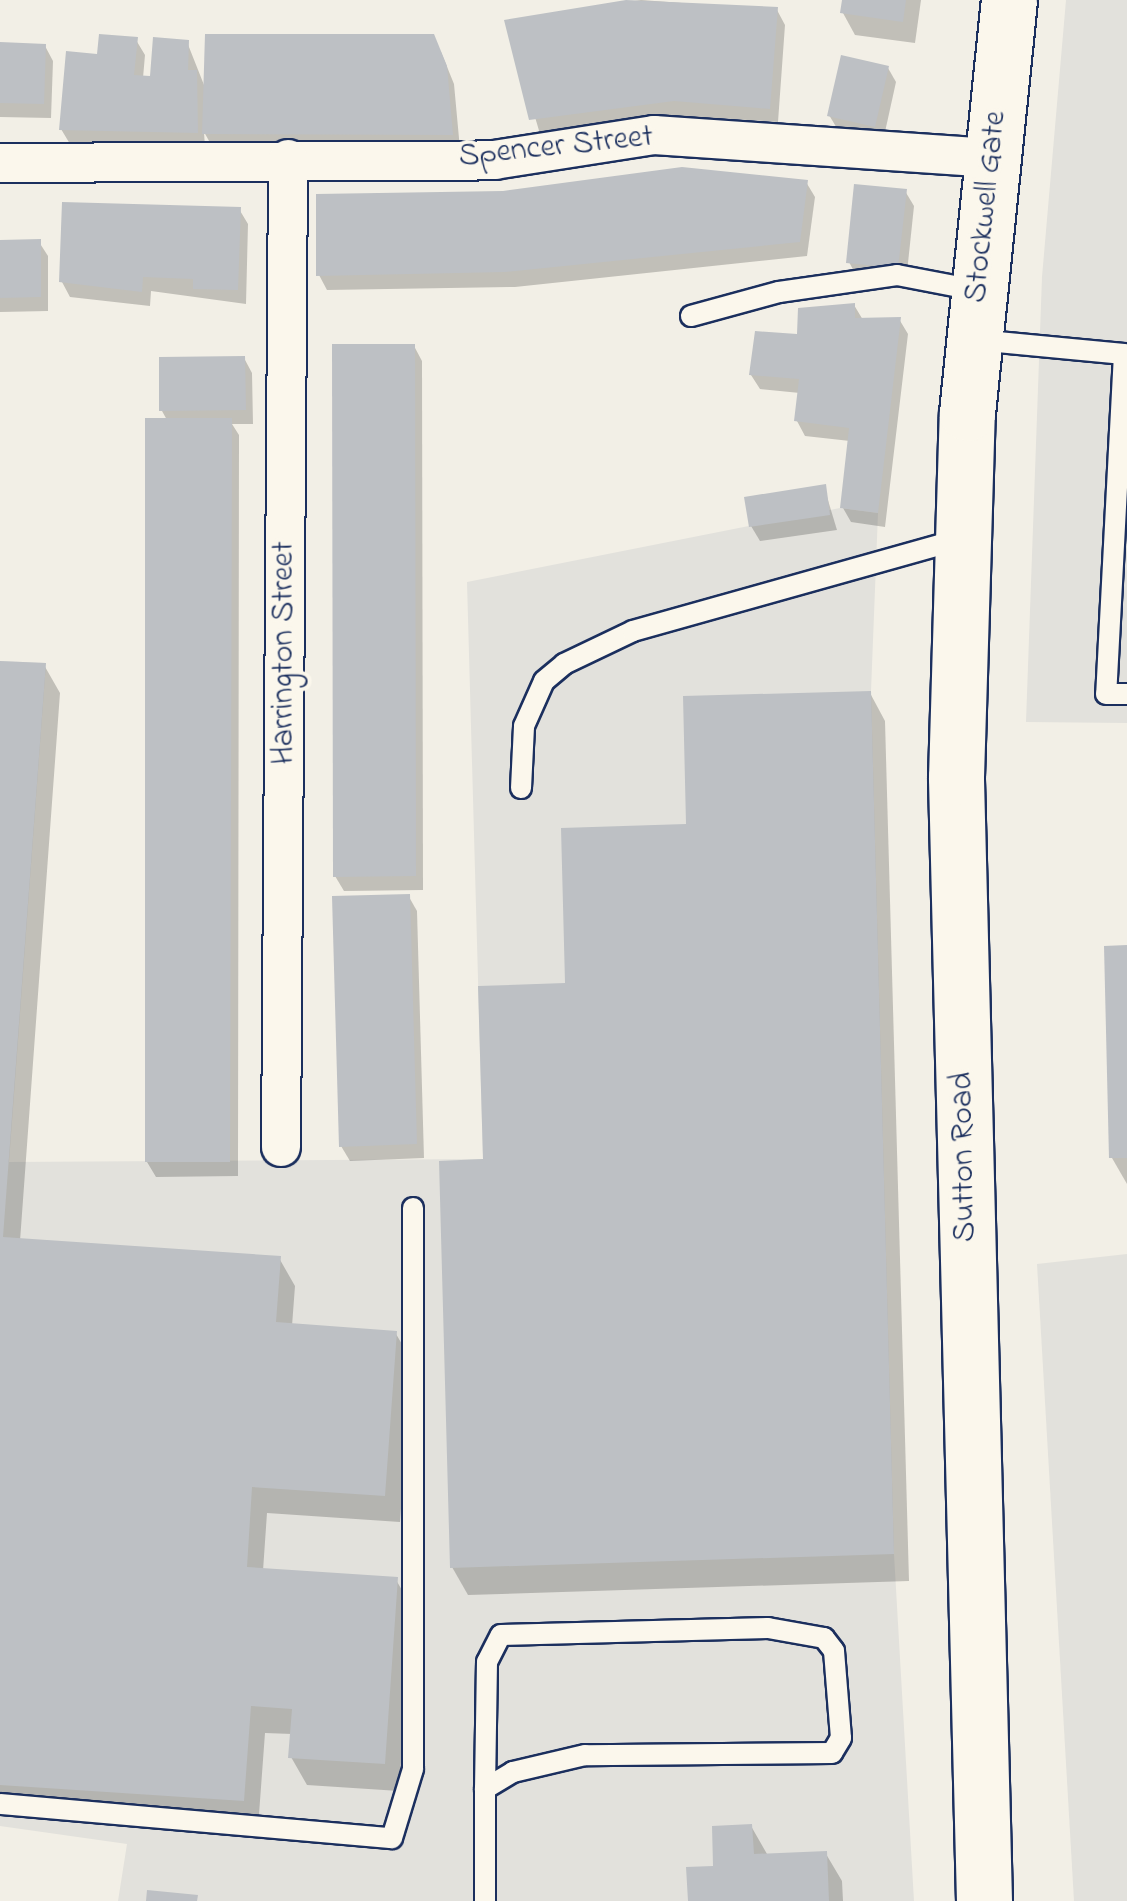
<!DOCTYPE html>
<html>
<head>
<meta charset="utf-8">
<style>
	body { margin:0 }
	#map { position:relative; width:1127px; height:1901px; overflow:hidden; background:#f2efe6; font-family:"Indie Flower",sans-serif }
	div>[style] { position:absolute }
	.built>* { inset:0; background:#e2e1dc }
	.shadow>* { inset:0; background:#0003 }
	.building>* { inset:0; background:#bdc0c4 }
	.roads { filter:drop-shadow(2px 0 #1b2f5e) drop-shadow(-2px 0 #1b2f5e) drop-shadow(0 2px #1b2f5e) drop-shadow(0 -2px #1b2f5e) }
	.service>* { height:20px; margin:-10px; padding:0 10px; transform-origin:10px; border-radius:10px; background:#fbf7ec }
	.minor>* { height:38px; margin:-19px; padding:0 19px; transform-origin:19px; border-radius:19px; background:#fbf7ec }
	.trunk>* { height:55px; margin:-27.5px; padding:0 27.5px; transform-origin:27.5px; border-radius:27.5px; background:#fbf7ec }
	span { translate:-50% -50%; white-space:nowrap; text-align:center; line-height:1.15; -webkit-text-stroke:8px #fbf7ec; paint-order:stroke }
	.street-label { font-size:32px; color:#1b2f5e }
</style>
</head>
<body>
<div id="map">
	<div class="built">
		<i style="clip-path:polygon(1066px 0,1127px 0,1127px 723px,1026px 722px,1042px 277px)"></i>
		<i style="clip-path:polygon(840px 508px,878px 513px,871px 691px,894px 1554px,914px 1901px,118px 1901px,127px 1844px,0 1826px,0 661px,46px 663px,9px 1162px,483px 1159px,467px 582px)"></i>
		<i style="clip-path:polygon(1127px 1254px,1127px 1901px,1074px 1901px,1037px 1264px)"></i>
	</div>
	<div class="shadow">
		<i style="clip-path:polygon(641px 0,777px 10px,785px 25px,778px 122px,683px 116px,540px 134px,507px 22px)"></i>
		<i style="clip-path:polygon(845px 0,921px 0,915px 43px,855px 35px,843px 13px)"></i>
		<i style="clip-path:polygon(136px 40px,145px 55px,143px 78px,152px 79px,187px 42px,206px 90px,441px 52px,454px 84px,460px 149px,213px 148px,204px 132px,205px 147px,70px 144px,61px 129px,100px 57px)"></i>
		<i style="clip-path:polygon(0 44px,45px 46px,53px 61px,51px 118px,0 117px)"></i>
		<i style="clip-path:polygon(888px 68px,896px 82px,883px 141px,838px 130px,829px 115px)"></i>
		<i style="clip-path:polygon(806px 182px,815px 197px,807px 256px,515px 287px,327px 290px,319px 275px,503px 194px)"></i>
		<i style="clip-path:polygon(905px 191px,914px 206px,906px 282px,857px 277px,849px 262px)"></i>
		<i style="clip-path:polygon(239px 209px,248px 224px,246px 304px,151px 291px,150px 306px,70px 297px,62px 282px)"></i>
		<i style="clip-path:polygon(0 242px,39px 242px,48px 256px,48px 311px,0 312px)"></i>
		<i style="clip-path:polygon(854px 305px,863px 320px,899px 319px,908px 334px,885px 527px,851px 522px,843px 508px,850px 441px,805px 436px,797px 421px,800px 393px,760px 389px,751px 375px,799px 336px)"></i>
		<i style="clip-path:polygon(414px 346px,422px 361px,423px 890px,344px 891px,335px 876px)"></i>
		<i style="clip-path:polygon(244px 358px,252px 373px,253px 424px,232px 424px,239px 435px,238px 1176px,156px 1177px,147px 1162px,167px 420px,162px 411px)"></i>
		<i style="clip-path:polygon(824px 487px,837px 530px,760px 541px,751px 526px)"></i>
		<i style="clip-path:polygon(0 663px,44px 665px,60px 693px,20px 1241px,279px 1258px,295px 1286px,292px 1326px,396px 1334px,412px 1361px,400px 1522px,267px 1513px,263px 1571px,396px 1580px,412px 1607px,399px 1791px,307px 1785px,291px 1757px,292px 1734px,265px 1733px,258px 1828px,0 1810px)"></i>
		<i style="clip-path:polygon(870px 693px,885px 721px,909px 1581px,468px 1595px,452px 1567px,486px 1162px,689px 827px)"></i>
		<i style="clip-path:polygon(409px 897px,417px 911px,424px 1158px,350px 1161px,341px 1146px)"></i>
		<i style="clip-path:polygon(1127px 947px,1127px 1184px,1112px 1158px)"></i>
		<i style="clip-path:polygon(751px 1826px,767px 1854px,826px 1854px,842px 1881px,843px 1901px,690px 1901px)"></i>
	</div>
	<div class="building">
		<i style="clip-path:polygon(626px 0,778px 7px,770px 109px,674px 101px,529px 120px,504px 20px)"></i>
		<i style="clip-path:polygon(842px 0,906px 0,903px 22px,840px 13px)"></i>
		<i style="clip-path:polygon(99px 34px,138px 37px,134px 75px,150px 76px,153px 37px,189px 40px,188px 70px,197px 70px,198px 133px,59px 130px,66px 51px,97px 54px)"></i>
		<i style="clip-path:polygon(205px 34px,434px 34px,447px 66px,453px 135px,202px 134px)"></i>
		<i style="clip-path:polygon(0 42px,46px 44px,44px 104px,0 103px)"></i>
		<i style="clip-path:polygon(841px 55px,889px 66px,875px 127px,827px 116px)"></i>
		<i style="clip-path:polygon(682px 167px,808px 180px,800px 242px,505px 272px,316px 276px,316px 194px,503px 191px)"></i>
		<i style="clip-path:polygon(854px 184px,907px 189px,898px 268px,846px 263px)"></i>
		<i style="clip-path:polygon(62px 202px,241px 207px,238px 290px,193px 289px,193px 279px,143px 277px,142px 292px,59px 282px)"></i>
		<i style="clip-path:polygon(41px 239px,41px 297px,0 298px,0 240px)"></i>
		<i style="clip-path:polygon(855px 303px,855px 318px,901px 317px,878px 513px,840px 508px,849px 428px,794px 421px,799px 379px,749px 375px,755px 331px,797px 334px,798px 308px)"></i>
		<i style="clip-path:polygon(332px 344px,415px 344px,416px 876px,333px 877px)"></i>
		<i style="clip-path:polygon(245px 356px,246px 410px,159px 411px,159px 357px)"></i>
		<i style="clip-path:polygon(145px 418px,232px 418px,230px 1162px,145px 1162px)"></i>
		<i style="clip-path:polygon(826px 484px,830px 515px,749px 527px,744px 497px)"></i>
		<i style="clip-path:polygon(0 661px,46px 663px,3px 1237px,281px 1256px,276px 1322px,397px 1331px,385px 1496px,252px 1487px,247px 1567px,398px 1577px,385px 1764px,288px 1758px,292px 1709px,251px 1706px,244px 1801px,0 1785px)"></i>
		<i style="clip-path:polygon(871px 691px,894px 1554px,450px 1568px,439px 1161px,483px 1159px,478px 986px,565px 983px,561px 828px,686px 824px,683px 696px)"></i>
		<i style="clip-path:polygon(410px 894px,417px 1144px,339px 1147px,332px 896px)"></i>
		<i style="clip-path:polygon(1127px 945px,1127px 1158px,1109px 1158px,1104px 946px)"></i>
		<i style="clip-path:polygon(752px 1824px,754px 1854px,827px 1851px,829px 1901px,688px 1901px,686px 1867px,713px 1866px,712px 1826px)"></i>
		<i style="clip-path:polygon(147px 1890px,198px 1895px,197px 1901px,146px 1901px)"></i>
	</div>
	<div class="roads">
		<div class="service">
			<i style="left:691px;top:316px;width:91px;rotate:-15.3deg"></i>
			<i style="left:779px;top:292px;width:119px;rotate:-8.2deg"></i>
			<i style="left:897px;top:275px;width:79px;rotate:10.9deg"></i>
			<i style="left:976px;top:340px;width:149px;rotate:5.4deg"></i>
			<i style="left:1124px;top:354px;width:340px;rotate:93deg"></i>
			<i style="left:1106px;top:694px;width:21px"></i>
			<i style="left:521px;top:788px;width:62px;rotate:-87.2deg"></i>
			<i style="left:524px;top:726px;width:49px;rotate:-66deg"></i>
			<i style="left:544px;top:681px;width:26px;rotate:-40deg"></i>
			<i style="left:564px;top:664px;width:76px;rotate:-25.6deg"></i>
			<i style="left:633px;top:631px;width:341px;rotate:-15.7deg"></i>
			<i style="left:485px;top:1789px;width:127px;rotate:-89.1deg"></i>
			<i style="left:487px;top:1662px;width:30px;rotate:-63deg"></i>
			<i style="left:501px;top:1635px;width:267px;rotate:-1.5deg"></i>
			<i style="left:768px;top:1628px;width:57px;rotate:10.1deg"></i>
			<i style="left:824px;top:1638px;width:16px;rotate:52deg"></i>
			<i style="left:834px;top:1651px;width:87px;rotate:85.4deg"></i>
			<i style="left:841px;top:1738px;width:17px;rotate:121deg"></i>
			<i style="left:832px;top:1753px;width:247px;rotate:179.5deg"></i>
			<i style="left:585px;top:1755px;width:74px;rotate:166.7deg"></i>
			<i style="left:513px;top:1772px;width:33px;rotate:149deg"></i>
			<i style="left:485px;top:1789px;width:112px;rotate:90deg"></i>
			<i style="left:0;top:1804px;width:393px;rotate:5deg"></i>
			<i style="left:392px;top:1838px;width:72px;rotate:-73.1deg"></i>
			<i style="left:413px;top:1769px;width:561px;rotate:-90deg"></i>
		</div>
		<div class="minor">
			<i style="left:0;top:163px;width:494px;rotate:-0.3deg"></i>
			<i style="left:494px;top:160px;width:162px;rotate:-8.9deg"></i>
			<i style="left:654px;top:135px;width:338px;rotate:3.9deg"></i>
			<i style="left:281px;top:1147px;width:988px;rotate:-89.59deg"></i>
		</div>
		<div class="trunk">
			<i style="left:984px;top:1901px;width:1124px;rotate:-91.43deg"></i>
			<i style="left:956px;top:777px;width:364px;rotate:-88.3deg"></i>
			<i style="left:967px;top:413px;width:415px;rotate:-84.2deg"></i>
		</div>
	</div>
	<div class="street-label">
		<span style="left:556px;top:148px;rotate:-6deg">Spencer Street</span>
		<span style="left:987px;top:207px;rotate:-84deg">Stockwell Gate</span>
		<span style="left:285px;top:653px;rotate:-90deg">Harrington Street</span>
		<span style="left:965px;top:1157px;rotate:-91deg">Sutton Road</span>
	</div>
</div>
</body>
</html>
